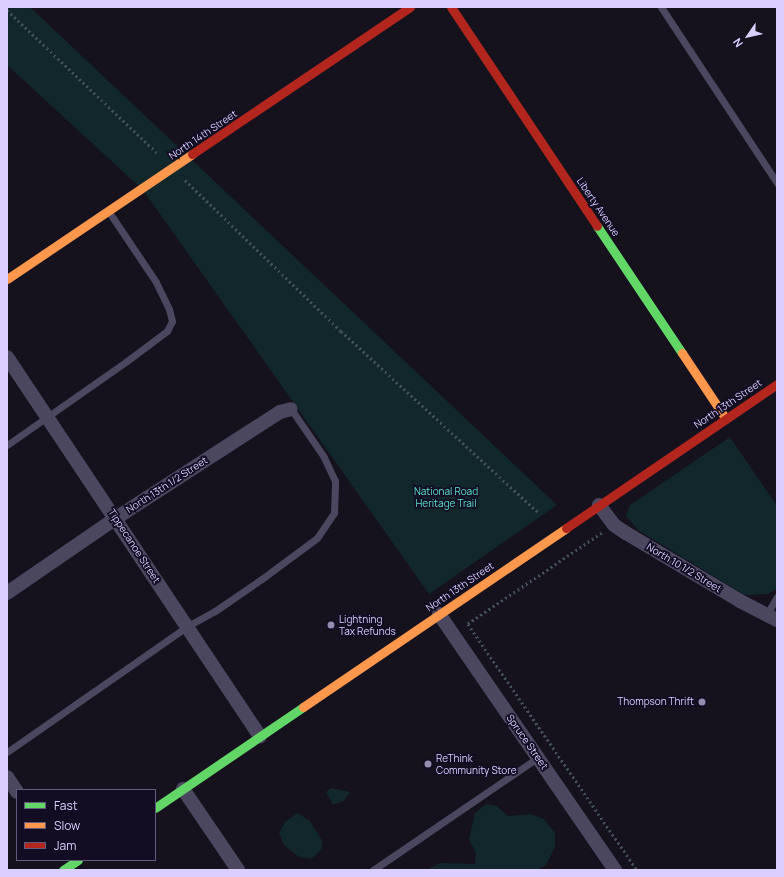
<!DOCTYPE html>
<html>
<head>
<meta charset="utf-8">
<style>
	body { margin:0 }
	#map { position:relative; width:784px; height:877px; overflow:hidden; background:#15121e; font-family:Manrope,sans-serif }
	div>[style] { position:absolute }
	.green>* { inset:0; background:#11272b }
	.path>* { height:2.5px; margin-top:-1.25px; transform-origin:0; background:repeating-linear-gradient(90deg,#45505f 0 2px,transparent 0 5px) }
	.lane>* { height:7px; margin:-3.5px; padding:0 3.5px; transform-origin:3.5px; border-radius:3.5px; background:#4b475f }
	.street>* { height:14px; margin:-7px; padding:0 7px; transform-origin:7px; border-radius:7px; background:#4b475f }
	.fast>* { height:9px; margin:-4.5px; padding:0 4.5px; transform-origin:4.5px; border-radius:4.5px; background:#63d668 }
	.slow>* { height:9px; margin:-4.5px; padding:0 4.5px; transform-origin:4.5px; border-radius:4.5px; background:#ff974d }
	.jam>* { height:9px; margin:-4.5px; padding:0 4.5px; transform-origin:4.5px; border-radius:4.5px; background:#b3261e }
	.dots>* { width:11px; height:11px; translate:-50% -50%; box-sizing:border-box; border:2px solid #130d23; border-radius:50% }
	span { translate:-50% -50%; white-space:nowrap; text-align:center; line-height:1.15; -webkit-text-stroke:3.5px #130d23; paint-order:stroke }
	.street-label { font-size:10px; color:#dacfff }
	.park-label { font-size:10px; color:#58e2d0 }
	.poi-label { font-size:10px; color:#dacfff }
	.left { translate:0 -50%; text-align:left }
	.right { translate:-100% -50%; text-align:right }
	.frame { position:absolute; inset:0; border:8px solid #dacfff; pointer-events:none }
	.legend { position:absolute; left:16px; top:789px; width:140px; height:72px; box-sizing:border-box; background:#130d23; border:1px solid #635b7b; margin:0; padding:5px 7px; list-style:none; font-size:12px; color:#dacfff }
	.legend li { display:flex; align-items:center; gap:8px; height:20px }
	.legend b { width:20px; border:1px solid #635b7b }
	.north { position:absolute; left:728px; top:16px; width:40px; height:40px; -webkit-text-stroke:3px #130d23; paint-order:stroke; rotate:236deg; font-size:11px; font-weight:700; line-height:16px; text-align:center; color:#dacfff }
	.north::after { content:''; display:block; margin:auto; width:14px; height:18px; background:#dacfff; clip-path:polygon(50% 0,100% 100%,50% 72%,0 100%) }
</style>
</head>
<body>
<div id="map">
	<div class="green">
		<i style="clip-path:polygon(7px 7px,30px 7px,557px 505px,429px 594px,143px 190px,7px 65px)"></i>
		<i style="clip-path:polygon(730px 437px,777px 506px,777px 589px,768px 594px,747px 595px,741px 593px,638px 530px,626px 516px,630px 505px)"></i>
		<i style="clip-path:polygon(331px 788px,350px 792px,344px 801px,333px 805px,326px 792px)"></i>
		<i style="clip-path:polygon(486px 804px,497px 806px,508px 816px,531px 814px,544px 819px,555px 833px,555px 847px,546px 865px,536px 870px,427px 870px,440px 863px,475px 864px,476px 853px,469px 840px,475px 813px)"></i>
		<i style="clip-path:polygon(297px 813px,309px 820px,323px 842px,321px 850px,311px 859px,299px 857px,284px 845px,279px 833px,285px 822px)"></i>
	</div>
	<div class="path">
		<i style="left:7px;top:10px;width:210px;rotate:43.6deg"></i>
		<i style="left:185px;top:180px;width:217px;rotate:44.1deg"></i>
		<i style="left:341px;top:331px;width:269px;rotate:42.6deg"></i>
		<i style="left:602px;top:533px;width:162px;rotate:145.8deg"></i>
		<i style="left:468px;top:624px;width:298px;rotate:55.5deg"></i>
	</div>
	<div class="lane">
		<i style="left:661px;top:7px;width:211px;rotate:56.6deg"></i>
		<i style="left:7px;top:445px;width:146px;rotate:-35deg"></i>
		<i style="left:127px;top:361px;width:50px;rotate:-36.9deg"></i>
		<i style="left:167px;top:331px;width:11px;rotate:-63deg"></i>
		<i style="left:172px;top:321px;width:12px;rotate:-104deg"></i>
		<i style="left:169px;top:309px;width:30px;rotate:-116deg"></i>
		<i style="left:156px;top:282px;width:84px;rotate:-123.9deg"></i>
		<i style="left:767px;top:614px;width:20px;rotate:-60deg"></i>
		<i style="left:7px;top:752px;width:218px;rotate:-34.9deg"></i>
		<i style="left:186px;top:627px;width:33px;rotate:-29deg"></i>
		<i style="left:215px;top:611px;width:58px;rotate:-34.5deg"></i>
		<i style="left:263px;top:578px;width:67px;rotate:-36.5deg"></i>
		<i style="left:317px;top:538px;width:30px;rotate:-56deg"></i>
		<i style="left:334px;top:513px;width:32px;rotate:-88deg"></i>
		<i style="left:335px;top:481px;width:26px;rotate:-115deg"></i>
		<i style="left:324px;top:457px;width:58px;rotate:-124.5deg"></i>
		<i style="left:373px;top:870px;width:199px;rotate:-34.3deg"></i>
	</div>
	<div class="street">
		<i style="left:7px;top:357px;width:456px;rotate:56.3deg"></i>
		<i style="left:599px;top:505px;width:25px;rotate:53deg"></i>
		<i style="left:614px;top:525px;width:14px;rotate:34deg"></i>
		<i style="left:626px;top:533px;width:133px;rotate:30.8deg"></i>
		<i style="left:740px;top:601px;width:42px;rotate:27.2deg"></i>
		<i style="left:7px;top:593px;width:132px;rotate:-34.5deg"></i>
		<i style="left:116px;top:518px;width:195px;rotate:-32.9deg"></i>
		<i style="left:280px;top:412px;width:11px;rotate:-15deg"></i>
		<i style="left:439px;top:614px;width:311px;rotate:55.5deg"></i>
		<i style="left:7px;top:777px;width:18px;rotate:56deg"></i>
		<i style="left:183px;top:789px;width:98px;rotate:55.8deg"></i>
	</div>
	<div class="fast">
		<i style="left:597px;top:226px;width:153px;rotate:56.2deg"></i>
		<i style="left:155px;top:808px;width:179px;rotate:-34.3deg"></i>
		<i style="left:63px;top:870px;width:18px;rotate:-34deg"></i>
	</div>
	<div class="slow">
		<i style="left:7px;top:279px;width:223px;rotate:-34deg"></i>
		<i style="left:682px;top:353px;width:79px;rotate:56.3deg"></i>
		<i style="left:303px;top:707px;width:318px;rotate:-34.2deg"></i>
	</div>
	<div class="jam">
		<i style="left:451px;top:7px;width:263px;rotate:56.3deg"></i>
		<i style="left:192px;top:154px;width:263px;rotate:-34deg"></i>
		<i style="left:566px;top:528px;width:255px;rotate:-34.3deg"></i>
	</div>
	<div class="dots">
		<i style="left:331px;top:625px;background:#958db0"></i>
		<i style="left:702px;top:702px;background:#958db0"></i>
		<i style="left:428px;top:764px;background:#958db0"></i>
	</div>
	<div class="street-label">
		<span style="left:203px;top:135px;rotate:-34deg">North 14th Street</span>
		<span style="left:598px;top:207px;rotate:56deg">Liberty Avenue</span>
		<span style="left:728px;top:404px;rotate:-34deg">North 13th Street</span>
		<span style="left:167px;top:485px;rotate:-33deg">North 13th 1/2 Street</span>
		<span style="left:134px;top:546px;rotate:57deg">Tippecanoe Street</span>
		<span style="left:684px;top:568px;rotate:31deg">North 10 1/2 Street</span>
		<span style="left:460px;top:587px;rotate:-34deg">North 13th Street</span>
		<span style="left:527px;top:742px;rotate:55deg">Spruce Street</span>
	</div>
	<div class="park-label">
		<span style="left:446px;top:497px">National Road<br>Heritage Trail</span>
	</div>
	<div class="poi-label">
		<span class="left" style="left:339px;top:625px">Lightning<br>Tax Refunds</span>
		<span class="right" style="left:694px;top:702px">Thompson Thrift</span>
		<span class="left" style="left:436px;top:764px">ReThink<br>Community Store</span>
	</div>
	<div class="frame"></div>
	<ul class="legend">
	<li><b style="height:5px;background:#63d668"></b>Fast</li>
	<li><b style="height:5px;background:#ff974d"></b>Slow</li>
	<li><b style="height:5px;background:#b3261e"></b>Jam</li>
	</ul>
	<div class="north">N</div>
</div>
</body>
</html>
